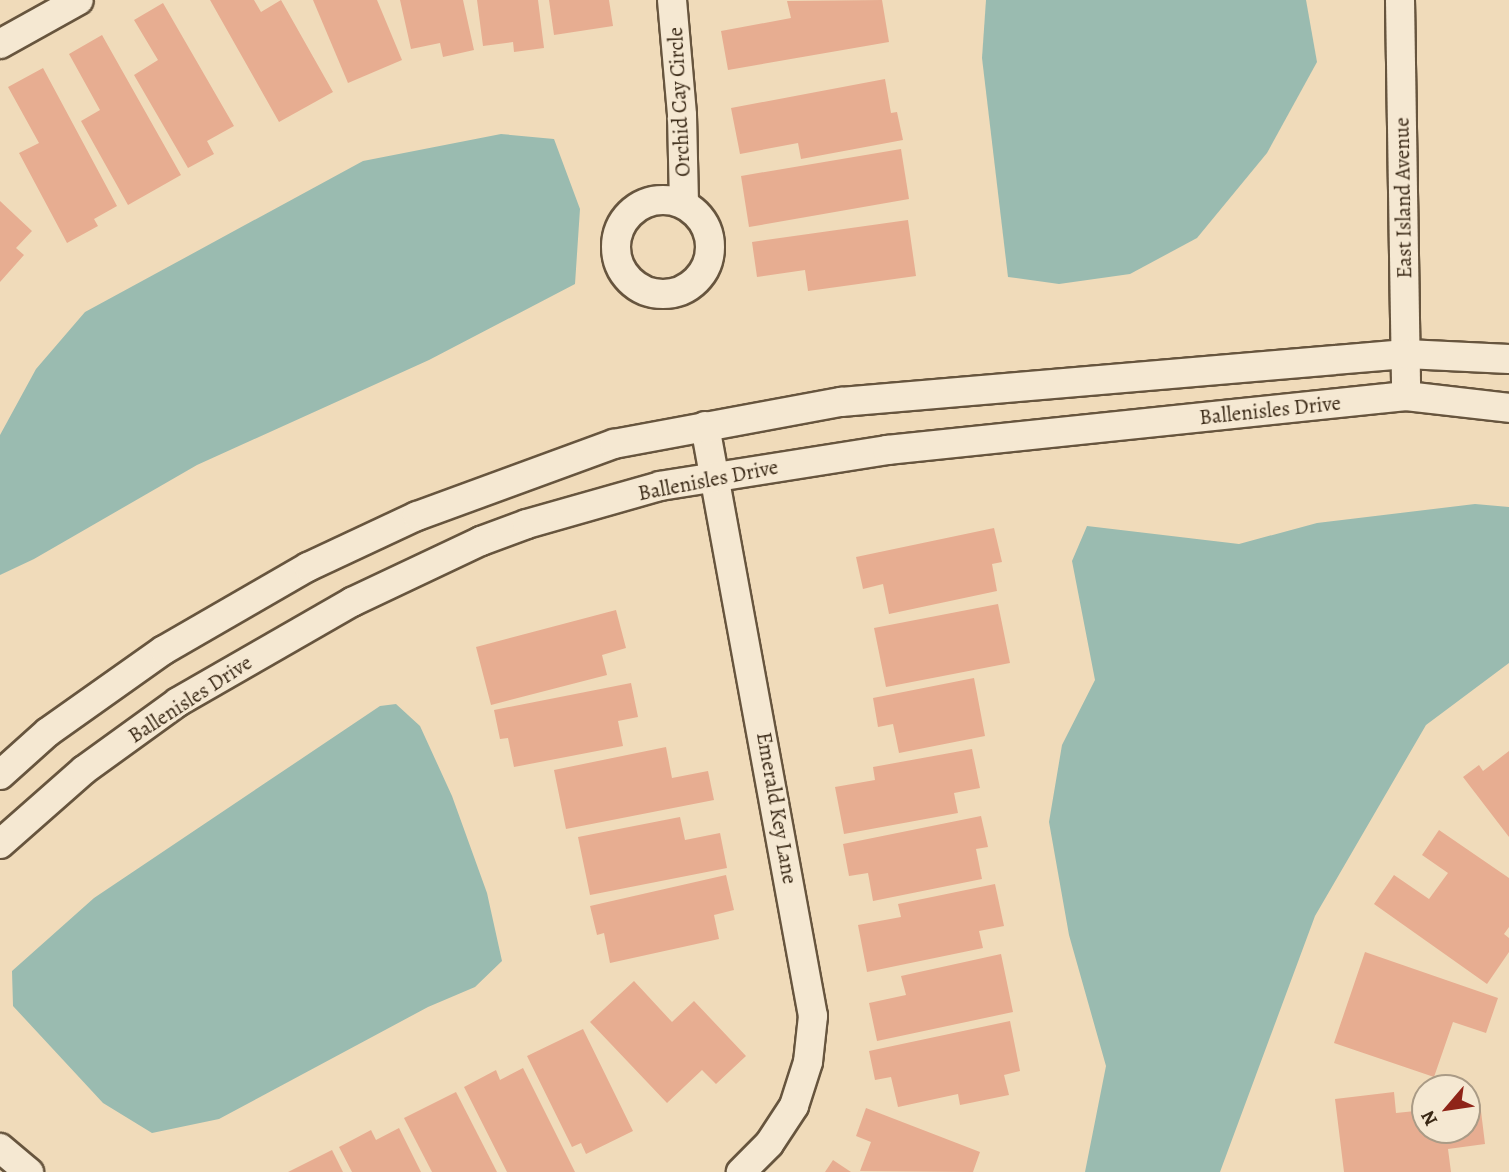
<!DOCTYPE html>
<html>
<head>
<meta charset="utf-8">
<style>
	body { margin:0 }
	#map { position:relative; width:1509px; height:1172px; overflow:hidden; background:#f0dbba; font-family:Alegreya,serif }
	div>[style] { position:absolute }
	.water>* { inset:0; background:#9abbb0 }
	.building>* { inset:0; background:#e7ad91 }
	.roads { filter:drop-shadow(2px 0 #67553e) drop-shadow(-2px 0 #67553e) drop-shadow(0 2px #67553e) drop-shadow(0 -2px #67553e) }
	.street>* { height:28px; margin:-14px; padding:0 14px; transform-origin:14px; border-radius:14px; background:#f5e8d2 }
	.street>.ring { margin:-14px; padding:0; box-sizing:content-box; background:none; border:28px solid #f5e8d2; border-radius:50% }
	span { translate:-50% -50%; white-space:nowrap; text-align:center; line-height:1.15; -webkit-text-stroke:5px #f5e8d2; paint-order:stroke }
	.street-label { font-size:21px; color:#392815 }
	.north { position:absolute; left:1411px; top:1074px; width:70px; height:70px; box-sizing:border-box; background:#f5e8d2; border:2px solid #aa9b86; border-radius:50%; rotate:241deg; font-size:19px; font-weight:700; line-height:28px; text-align:center; color:#392815 }
	.north::after { content:''; display:block; margin:auto; width:24px; height:32px; background:#8f2418; clip-path:polygon(50% 0,100% 100%,50% 72%,0 100%) }
</style>
</head>
<body>
<div id="map">
	<div class="water">
		<i style="clip-path:polygon(986px 0,1306px 0,1317px 62px,1267px 153px,1197px 238px,1130px 274px,1059px 284px,1008px 277px,982px 58px)"></i>
		<i style="clip-path:polygon(501px 134px,554px 139px,580px 209px,575px 284px,429px 360px,197px 465px,34px 559px,0 575px,0 435px,36px 369px,85px 312px,363px 161px)"></i>
		<i style="clip-path:polygon(1475px 504px,1509px 507px,1509px 663px,1426px 725px,1315px 916px,1220px 1172px,1085px 1172px,1106px 1066px,1069px 935px,1049px 822px,1062px 745px,1095px 680px,1072px 561px,1087px 526px,1239px 544px,1317px 523px)"></i>
		<i style="clip-path:polygon(396px 704px,420px 726px,452px 796px,487px 893px,502px 961px,475px 987px,428px 1007px,219px 1119px,152px 1133px,103px 1103px,13px 1006px,12px 971px,94px 898px,380px 706px)"></i>
	</div>
	<div class="building">
		<i style="clip-path:polygon(210px 0,254px 0,261px 12px,281px 0,333px 92px,279px 122px)"></i>
		<i style="clip-path:polygon(313px 0,377px 0,402px 60px,348px 83px)"></i>
		<i style="clip-path:polygon(400px 0,463px 0,474px 50px,443px 57px,440px 43px,411px 49px)"></i>
		<i style="clip-path:polygon(477px 0,538px 0,544px 48px,514px 52px,513px 42px,483px 46px)"></i>
		<i style="clip-path:polygon(549px 0,609px 0,613px 26px,554px 35px)"></i>
		<i style="clip-path:polygon(882px 0,889px 42px,728px 70px,721px 31px,791px 18px,787px 1px)"></i>
		<i style="clip-path:polygon(163px 3px,234px 126px,207px 141px,214px 154px,188px 168px,134px 75px,158px 60px,134px 20px)"></i>
		<i style="clip-path:polygon(102px 35px,181px 175px,128px 205px,81px 121px,100px 110px,69px 54px)"></i>
		<i style="clip-path:polygon(43px 68px,117px 206px,94px 219px,98px 226px,67px 243px,19px 153px,39px 143px,8px 87px)"></i>
		<i style="clip-path:polygon(885px 79px,891px 113px,897px 112px,903px 140px,801px 159px,798px 143px,740px 154px,731px 108px)"></i>
		<i style="clip-path:polygon(901px 149px,909px 199px,749px 227px,741px 176px)"></i>
		<i style="clip-path:polygon(0 201px,32px 231px,16px 248px,24px 255px,0 282px)"></i>
		<i style="clip-path:polygon(908px 220px,916px 276px,808px 291px,805px 270px,757px 277px,752px 242px)"></i>
		<i style="clip-path:polygon(994px 528px,1002px 562px,992px 564px,997px 591px,889px 614px,883px 584px,863px 589px,856px 557px)"></i>
		<i style="clip-path:polygon(998px 604px,1010px 663px,886px 687px,874px 628px)"></i>
		<i style="clip-path:polygon(616px 610px,626px 648px,602px 655px,607px 675px,491px 705px,476px 647px)"></i>
		<i style="clip-path:polygon(974px 678px,985px 736px,899px 753px,893px 724px,878px 727px,873px 698px)"></i>
		<i style="clip-path:polygon(631px 683px,638px 717px,618px 721px,623px 746px,514px 767px,508px 738px,500px 739px,494px 710px)"></i>
		<i style="clip-path:polygon(666px 747px,672px 778px,708px 771px,714px 800px,566px 829px,554px 770px)"></i>
		<i style="clip-path:polygon(972px 749px,980px 788px,954px 793px,958px 813px,844px 834px,835px 787px,875px 780px,873px 767px)"></i>
		<i style="clip-path:polygon(1509px 751px,1509px 837px,1463px 777px,1479px 765px,1483px 771px)"></i>
		<i style="clip-path:polygon(981px 816px,988px 847px,976px 849px,982px 879px,873px 901px,868px 873px,849px 876px,843px 844px)"></i>
		<i style="clip-path:polygon(680px 817px,685px 840px,720px 833px,727px 868px,590px 895px,578px 837px)"></i>
		<i style="clip-path:polygon(1439px 830px,1509px 878px,1509px 927px,1504px 934px,1509px 938px,1509px 952px,1487px 984px,1374px 904px,1394px 875px,1429px 899px,1448px 873px,1422px 855px)"></i>
		<i style="clip-path:polygon(726px 875px,734px 910px,714px 915px,719px 939px,610px 963px,604px 933px,597px 935px,590px 906px)"></i>
		<i style="clip-path:polygon(995px 884px,1004px 926px,979px 931px,983px 948px,867px 972px,858px 925px,901px 917px,898px 904px)"></i>
		<i style="clip-path:polygon(1365px 952px,1498px 998px,1486px 1033px,1453px 1022px,1434px 1077px,1334px 1043px)"></i>
		<i style="clip-path:polygon(1001px 954px,1013px 1012px,877px 1041px,869px 1003px,906px 995px,901px 976px)"></i>
		<i style="clip-path:polygon(634px 981px,672px 1022px,694px 1001px,746px 1056px,716px 1084px,702px 1070px,667px 1103px,590px 1022px)"></i>
		<i style="clip-path:polygon(1010px 1021px,1020px 1071px,1004px 1075px,1009px 1095px,960px 1105px,958px 1094px,898px 1107px,891px 1077px,875px 1080px,869px 1051px)"></i>
		<i style="clip-path:polygon(583px 1029px,633px 1131px,586px 1154px,581px 1143px,572px 1147px,527px 1056px)"></i>
		<i style="clip-path:polygon(523px 1068px,575px 1172px,507px 1172px,464px 1087px,496px 1070px,500px 1080px)"></i>
		<i style="clip-path:polygon(456px 1092px,497px 1172px,432px 1172px,404px 1118px)"></i>
		<i style="clip-path:polygon(1394px 1092px,1396px 1113px,1425px 1110px,1425px 1130px,1467px 1130px,1467px 1105px,1480px 1103px,1485px 1144px,1448px 1149px,1451px 1172px,1344px 1172px,1335px 1099px)"></i>
		<i style="clip-path:polygon(866px 1108px,980px 1152px,973px 1172px,860px 1171px,871px 1142px,856px 1136px)"></i>
		<i style="clip-path:polygon(399px 1128px,421px 1172px,352px 1172px,339px 1147px,371px 1130px,376px 1140px)"></i>
		<i style="clip-path:polygon(332px 1150px,343px 1172px,288px 1172px)"></i>
		<i style="clip-path:polygon(833px 1160px,851px 1172px,825px 1172px)"></i>
	</div>
	<div class="roads">
		<div class="street">
			<i style="left:672px;top:0;width:115px;rotate:85deg"></i>
			<i style="left:682px;top:115px;width:89px;rotate:88.7deg"></i>
			<i style="left:1400px;top:0;width:396px;rotate:89.1deg"></i>
			<i style="left:0;top:44px;width:90px;rotate:-29.1deg"></i>
			<i class="ring" style="left:616px;top:200px;width:66px;height:66px"></i>
			<i style="left:705px;top:426px;width:600px;rotate:79.63deg"></i>
			<i style="left:813px;top:1016px;width:46px;rotate:96.2deg"></i>
			<i style="left:808px;top:1062px;width:46px;rotate:107.7deg"></i>
			<i style="left:794px;top:1106px;width:45px;rotate:123.3deg"></i>
			<i style="left:769px;top:1144px;width:40px;rotate:135deg"></i>
			<i style="left:0;top:775px;width:64px;rotate:-41.9deg"></i>
			<i style="left:48px;top:732px;width:142px;rotate:-35.3deg"></i>
			<i style="left:164px;top:650px;width:166px;rotate:-30deg"></i>
			<i style="left:308px;top:567px;width:120px;rotate:-25.1deg"></i>
			<i style="left:417px;top:516px;width:210px;rotate:-20.1deg"></i>
			<i style="left:614px;top:444px;width:231px;rotate:-10.5deg"></i>
			<i style="left:841px;top:402px;width:567px;rotate:-4.86deg"></i>
			<i style="left:1406px;top:354px;width:103px;rotate:2.8deg"></i>
			<i style="left:0;top:844px;width:112px;rotate:-41.4deg"></i>
			<i style="left:84px;top:770px;width:116px;rotate:-35.9deg"></i>
			<i style="left:178px;top:702px;width:201px;rotate:-29.9deg"></i>
			<i style="left:352px;top:602px;width:143px;rotate:-25.3deg"></i>
			<i style="left:481px;top:541px;width:49px;rotate:-20.3deg"></i>
			<i style="left:527px;top:524px;width:138px;rotate:-15.9deg"></i>
			<i style="left:660px;top:486px;width:230px;rotate:-9deg"></i>
			<i style="left:887px;top:450px;width:522px;rotate:-5.94deg"></i>
			<i style="left:1406px;top:396px;width:104px;rotate:6.6deg"></i>
			<i style="left:0;top:1148px;width:38px;rotate:40deg"></i>
		</div>
	</div>
	<div class="street-label">
		<span style="left:679px;top:102px;rotate:-93deg">Orchid Cay Circle</span>
		<span style="left:1403px;top:198px;rotate:-91deg">East Island Avenue</span>
		<span style="left:1270px;top:410px;rotate:-6deg">Ballenisles Drive</span>
		<span style="left:708px;top:480px;rotate:-11deg">Ballenisles Drive</span>
		<span style="left:190px;top:699px;rotate:-33deg">Ballenisles Drive</span>
		<span style="left:777px;top:808px;rotate:80deg">Emerald Key Lane</span>
	</div>
	<div class="north">N</div>
</div>
</body>
</html>
